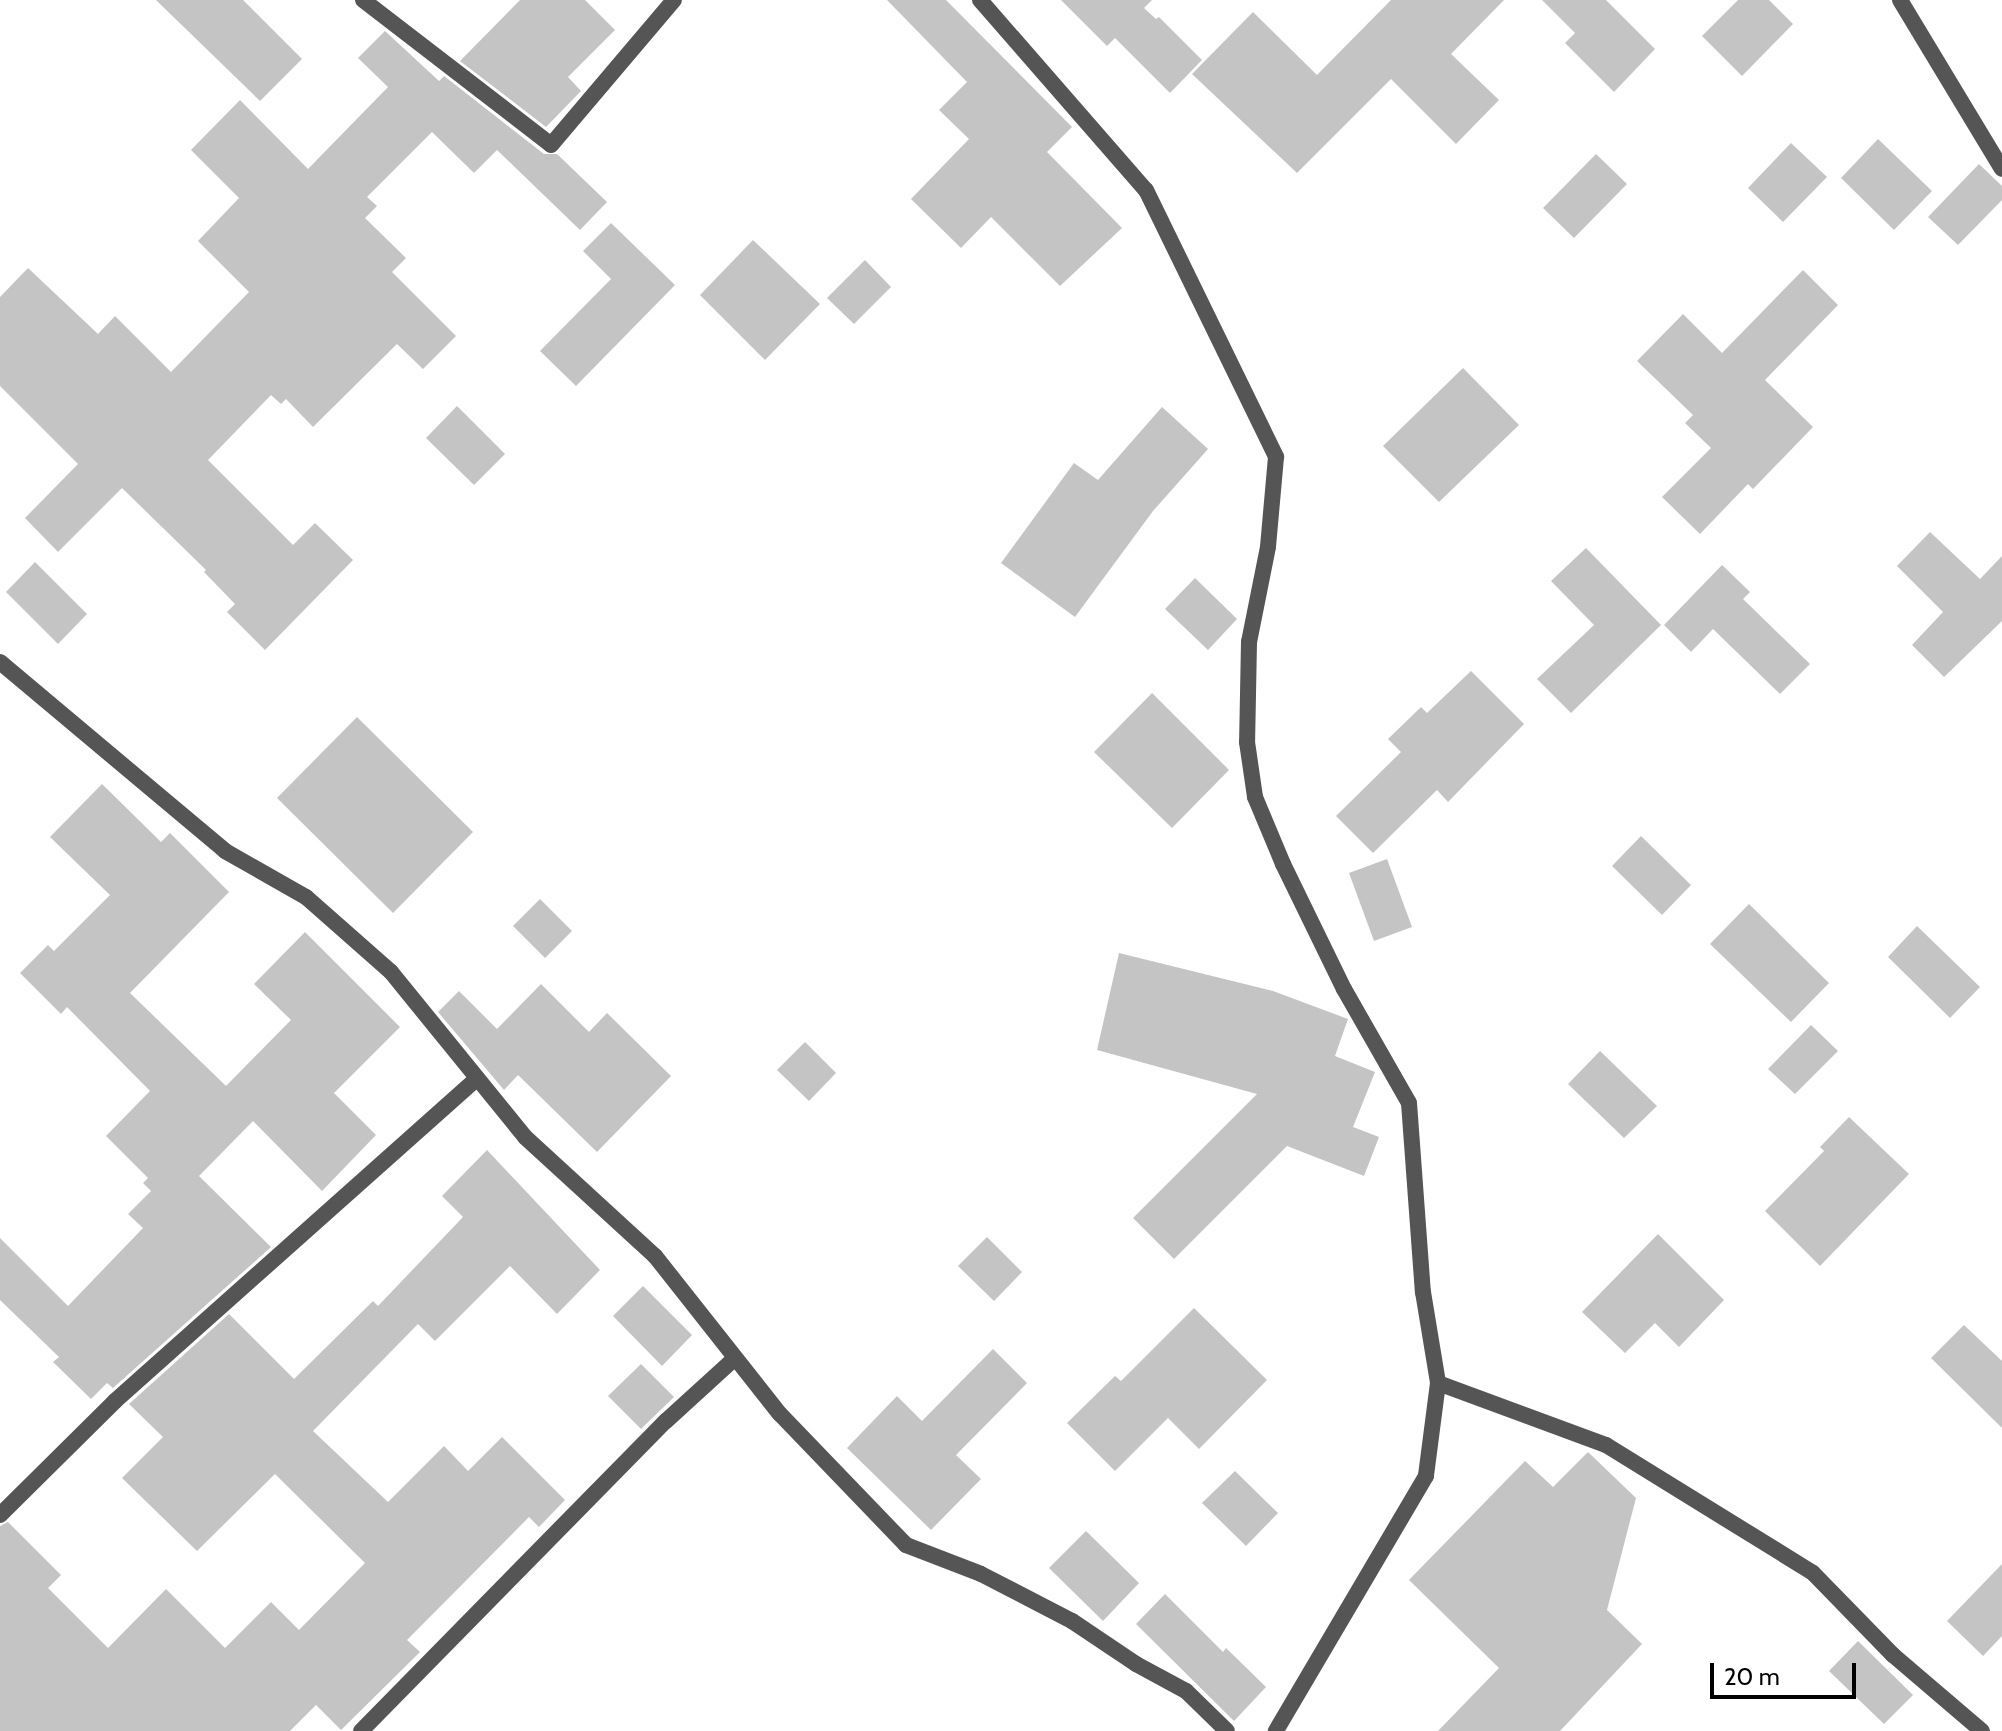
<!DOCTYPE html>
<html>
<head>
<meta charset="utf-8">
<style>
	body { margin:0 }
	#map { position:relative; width:2002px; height:1731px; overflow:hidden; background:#fff; font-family:Cabin,sans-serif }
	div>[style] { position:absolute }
	.building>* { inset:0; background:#c4c4c4 }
	.street>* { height:16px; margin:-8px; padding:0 8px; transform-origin:8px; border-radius:8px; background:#555 }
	span { translate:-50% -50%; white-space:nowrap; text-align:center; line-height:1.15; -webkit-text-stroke:8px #fff; paint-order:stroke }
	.scale { position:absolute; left:1710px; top:1663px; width:146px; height:36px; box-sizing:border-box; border:4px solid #000; border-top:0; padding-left:10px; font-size:24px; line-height:28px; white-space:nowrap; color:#000; -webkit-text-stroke:6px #fff; paint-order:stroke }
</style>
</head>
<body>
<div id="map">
	<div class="building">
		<i style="clip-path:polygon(156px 0,243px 0,302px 59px,260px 101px)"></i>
		<i style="clip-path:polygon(520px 0,585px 0,615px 30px,568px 77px,581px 91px,546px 127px,460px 61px)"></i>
		<i style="clip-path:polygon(887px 0,946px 0,1072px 127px,1047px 152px,1122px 228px,1060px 286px,991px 217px,961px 248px,911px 199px,969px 139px,939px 110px,967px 82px)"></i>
		<i style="clip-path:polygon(1061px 0,1152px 0,1144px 8px,1156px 19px,1159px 17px,1202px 60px,1170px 93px,1115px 38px,1107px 46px)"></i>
		<i style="clip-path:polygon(1391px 0,1504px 0,1451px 54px,1499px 100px,1456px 144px,1391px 79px,1297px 173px,1192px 74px,1253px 12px,1317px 75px)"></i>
		<i style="clip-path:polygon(1542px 0,1606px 0,1655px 49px,1614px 92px,1565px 43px,1575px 33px)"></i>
		<i style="clip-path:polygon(1738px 0,1769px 0,1793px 24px,1742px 76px,1702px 36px)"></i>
		<i style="clip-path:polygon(385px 31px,439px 81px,444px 76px,544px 154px,557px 154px,607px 202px,580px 230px,497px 150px,474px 173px,432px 132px,367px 197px,377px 206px,365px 218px,406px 258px,392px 272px,456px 336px,423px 369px,397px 344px,313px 427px,286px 399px,281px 404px,271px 395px,208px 460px,293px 545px,315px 523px,353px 560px,265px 650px,227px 612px,235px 604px,204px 572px,206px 570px,122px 488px,58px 552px,25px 518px,78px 464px,0 386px,0 297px,28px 268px,98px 334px,115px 316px,171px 372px,249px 292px,198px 241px,239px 198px,191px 150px,240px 100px,308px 169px,388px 87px,358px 58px)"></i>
		<i style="clip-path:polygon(1878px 139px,1932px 191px,1894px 230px,1841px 178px)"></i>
		<i style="clip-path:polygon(1791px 143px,1827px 177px,1783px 222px,1748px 188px)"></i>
		<i style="clip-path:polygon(1596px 154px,1627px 184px,1574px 238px,1543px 208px)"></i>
		<i style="clip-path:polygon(1979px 164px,2002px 186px,2002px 200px,1958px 245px,1928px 217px)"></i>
		<i style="clip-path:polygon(611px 223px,675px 285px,576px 386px,540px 351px,611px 279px,583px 251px)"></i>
		<i style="clip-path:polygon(753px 240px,820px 304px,765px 360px,700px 295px)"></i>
		<i style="clip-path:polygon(865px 260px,891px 287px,854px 324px,827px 298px)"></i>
		<i style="clip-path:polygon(1803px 270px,1838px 305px,1765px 380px,1813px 427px,1753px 489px,1748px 484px,1700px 534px,1662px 497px,1711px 448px,1685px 423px,1693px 415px,1637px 361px,1683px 314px,1722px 353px)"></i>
		<i style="clip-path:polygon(1463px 368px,1519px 425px,1439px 502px,1383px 446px)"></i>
		<i style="clip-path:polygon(457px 406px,505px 454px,474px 485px,426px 438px)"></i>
		<i style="clip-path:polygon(1162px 407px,1208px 449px,1153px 511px,1075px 617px,1001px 563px,1074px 463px,1098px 480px)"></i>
		<i style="clip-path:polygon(1930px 532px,1980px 579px,2002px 556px,2002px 621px,1944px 677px,1912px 645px,1943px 612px,1897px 566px)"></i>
		<i style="clip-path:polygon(1586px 548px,1661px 625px,1571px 713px,1537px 679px,1594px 625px,1551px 581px)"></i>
		<i style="clip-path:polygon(35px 562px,87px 614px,58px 644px,6px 592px)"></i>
		<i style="clip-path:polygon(1722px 565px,1750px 592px,1743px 599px,1810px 664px,1780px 694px,1713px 629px,1691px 652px,1664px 625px)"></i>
		<i style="clip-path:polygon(1195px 578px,1237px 619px,1208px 650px,1165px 609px)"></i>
		<i style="clip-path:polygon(1471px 671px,1524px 724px,1448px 802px,1437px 790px,1373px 853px,1336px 816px,1401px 752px,1388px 739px,1421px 707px,1427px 713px)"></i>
		<i style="clip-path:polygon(1152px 693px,1229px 770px,1172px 828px,1094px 752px)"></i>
		<i style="clip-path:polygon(357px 717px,473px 832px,393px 913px,277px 798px)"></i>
		<i style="clip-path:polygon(102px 784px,161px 842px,170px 833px,229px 892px,130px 993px,226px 1086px,291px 1020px,254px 984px,305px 932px,400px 1027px,334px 1093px,376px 1135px,322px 1191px,253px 1121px,199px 1176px,271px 1247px,113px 1388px,107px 1383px,91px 1399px,53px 1362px,59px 1357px,0 1300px,0 1238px,68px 1306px,143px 1228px,128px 1214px,151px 1191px,143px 1183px,148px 1178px,106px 1136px,150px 1091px,67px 1007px,61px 1014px,20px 973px,48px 945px,54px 951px,110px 895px,50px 837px)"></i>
		<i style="clip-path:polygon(1641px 836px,1691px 885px,1662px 915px,1612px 866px)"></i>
		<i style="clip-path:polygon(1387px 859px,1412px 927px,1374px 941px,1349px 873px)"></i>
		<i style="clip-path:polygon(540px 899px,572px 931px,545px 958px,513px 926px)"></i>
		<i style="clip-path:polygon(1749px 904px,1829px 983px,1791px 1022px,1710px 944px)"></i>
		<i style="clip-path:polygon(1917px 926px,1980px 987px,1950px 1018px,1888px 957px)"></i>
		<i style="clip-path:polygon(1119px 953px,1273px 991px,1348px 1019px,1335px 1056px,1375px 1072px,1353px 1127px,1379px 1137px,1364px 1176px,1287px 1146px,1174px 1259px,1133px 1218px,1257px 1094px,1097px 1050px)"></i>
		<i style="clip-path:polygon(541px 984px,589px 1032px,607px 1013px,671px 1076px,597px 1152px,518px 1075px,504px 1090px,438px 1012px,459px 991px,497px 1029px)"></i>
		<i style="clip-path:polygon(1811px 1025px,1838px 1051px,1795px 1094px,1768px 1069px)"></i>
		<i style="clip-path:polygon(805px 1042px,836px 1073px,809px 1101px,777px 1070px)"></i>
		<i style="clip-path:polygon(1600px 1051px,1657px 1106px,1624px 1138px,1568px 1084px)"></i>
		<i style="clip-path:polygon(1849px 1117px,1909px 1174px,1820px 1266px,1765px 1211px,1824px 1151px,1820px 1147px)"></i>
		<i style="clip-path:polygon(487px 1150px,600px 1270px,557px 1314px,510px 1266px,435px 1341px,418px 1324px,313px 1431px,388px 1502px,444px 1446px,468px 1471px,502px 1437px,565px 1500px,539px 1527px,529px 1517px,407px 1640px,420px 1652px,341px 1730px,316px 1705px,290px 1731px,0 1731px,0 1526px,8px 1522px,61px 1575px,48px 1588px,108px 1648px,166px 1589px,225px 1648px,271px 1602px,299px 1630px,365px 1563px,275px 1474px,197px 1551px,122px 1478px,163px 1437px,129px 1404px,229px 1314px,294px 1379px,373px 1301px,378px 1306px,463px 1217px,442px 1196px)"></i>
		<i style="clip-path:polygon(1658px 1234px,1724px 1300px,1679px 1347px,1655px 1323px,1625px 1353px,1582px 1312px)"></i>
		<i style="clip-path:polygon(987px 1237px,1022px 1272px,994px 1301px,958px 1266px)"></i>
		<i style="clip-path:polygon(643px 1286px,692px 1335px,662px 1366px,613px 1316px)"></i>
		<i style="clip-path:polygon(1194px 1308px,1267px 1380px,1199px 1449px,1168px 1418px,1115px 1471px,1067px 1423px,1115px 1376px,1121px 1381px)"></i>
		<i style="clip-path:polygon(1964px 1325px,2002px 1361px,2002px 1428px,1931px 1358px)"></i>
		<i style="clip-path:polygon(993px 1349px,1027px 1383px,956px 1455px,981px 1479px,931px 1530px,847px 1448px,897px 1396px,922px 1421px)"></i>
		<i style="clip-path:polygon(641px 1364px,674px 1397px,641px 1429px,608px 1396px)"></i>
		<i style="clip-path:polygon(1588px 1452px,1636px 1498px,1607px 1610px,1642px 1644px,1560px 1731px,1438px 1731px,1499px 1668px,1409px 1580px,1525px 1461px,1553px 1487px)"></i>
		<i style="clip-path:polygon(1235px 1471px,1278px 1513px,1246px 1546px,1202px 1503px)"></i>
		<i style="clip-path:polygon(1086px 1531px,1139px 1583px,1103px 1621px,1049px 1568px)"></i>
		<i style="clip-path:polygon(2002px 1564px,2002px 1636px,1983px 1656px,1947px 1621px)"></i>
		<i style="clip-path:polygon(1165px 1594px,1223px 1652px,1226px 1648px,1266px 1687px,1234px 1721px,1136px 1624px)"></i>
		<i style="clip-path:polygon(1858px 1641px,1913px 1695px,1884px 1724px,1829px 1671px)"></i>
	</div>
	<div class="street">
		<i style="left:363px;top:0;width:237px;rotate:37.6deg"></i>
		<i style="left:551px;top:145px;width:190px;rotate:-49.7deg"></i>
		<i style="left:980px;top:0;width:252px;rotate:48.9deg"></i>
		<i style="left:1146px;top:190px;width:297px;rotate:64deg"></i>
		<i style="left:1276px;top:457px;width:90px;rotate:95.1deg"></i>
		<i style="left:1268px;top:547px;width:97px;rotate:101.3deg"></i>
		<i style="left:1249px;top:642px;width:100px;rotate:91.1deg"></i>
		<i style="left:1247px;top:742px;width:56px;rotate:81.7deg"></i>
		<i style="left:1255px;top:797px;width:73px;rotate:67.3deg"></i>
		<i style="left:1283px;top:864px;width:139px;rotate:64deg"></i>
		<i style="left:1344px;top:989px;width:131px;rotate:60.3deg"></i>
		<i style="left:1409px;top:1103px;width:190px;rotate:85.8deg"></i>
		<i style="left:1423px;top:1292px;width:92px;rotate:80.6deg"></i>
		<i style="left:1438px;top:1383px;width:94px;rotate:97.4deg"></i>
		<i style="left:1426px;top:1476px;width:296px;rotate:120.5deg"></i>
		<i style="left:1900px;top:0;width:197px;rotate:58.9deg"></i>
		<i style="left:0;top:662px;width:294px;rotate:40deg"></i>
		<i style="left:225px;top:851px;width:93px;rotate:29.6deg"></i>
		<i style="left:306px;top:897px;width:113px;rotate:41.4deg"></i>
		<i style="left:391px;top:972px;width:213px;rotate:50.9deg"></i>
		<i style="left:525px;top:1137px;width:176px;rotate:42.5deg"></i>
		<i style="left:655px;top:1256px;width:201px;rotate:51.7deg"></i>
		<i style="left:780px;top:1414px;width:182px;rotate:46.1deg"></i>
		<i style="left:906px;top:1545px;width:80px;rotate:21.1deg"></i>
		<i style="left:981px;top:1574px;width:102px;rotate:27.3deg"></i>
		<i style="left:1072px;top:1621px;width:77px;rotate:33.9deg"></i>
		<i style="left:1136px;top:1664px;width:57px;rotate:28.4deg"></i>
		<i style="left:1186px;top:1691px;width:57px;rotate:44.3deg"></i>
		<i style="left:1438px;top:1383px;width:179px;rotate:20.3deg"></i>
		<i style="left:1606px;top:1445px;width:243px;rotate:31.7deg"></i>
		<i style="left:1813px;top:1573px;width:115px;rotate:45.7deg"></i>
		<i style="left:1893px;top:1655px;width:117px;rotate:40.5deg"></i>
		<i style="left:0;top:1515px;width:162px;rotate:-44.7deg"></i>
		<i style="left:115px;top:1401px;width:484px;rotate:-41.7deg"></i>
		<i style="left:361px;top:1731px;width:435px;rotate:-45.5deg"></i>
		<i style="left:666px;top:1421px;width:93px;rotate:-42.4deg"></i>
	</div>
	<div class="scale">20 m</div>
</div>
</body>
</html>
